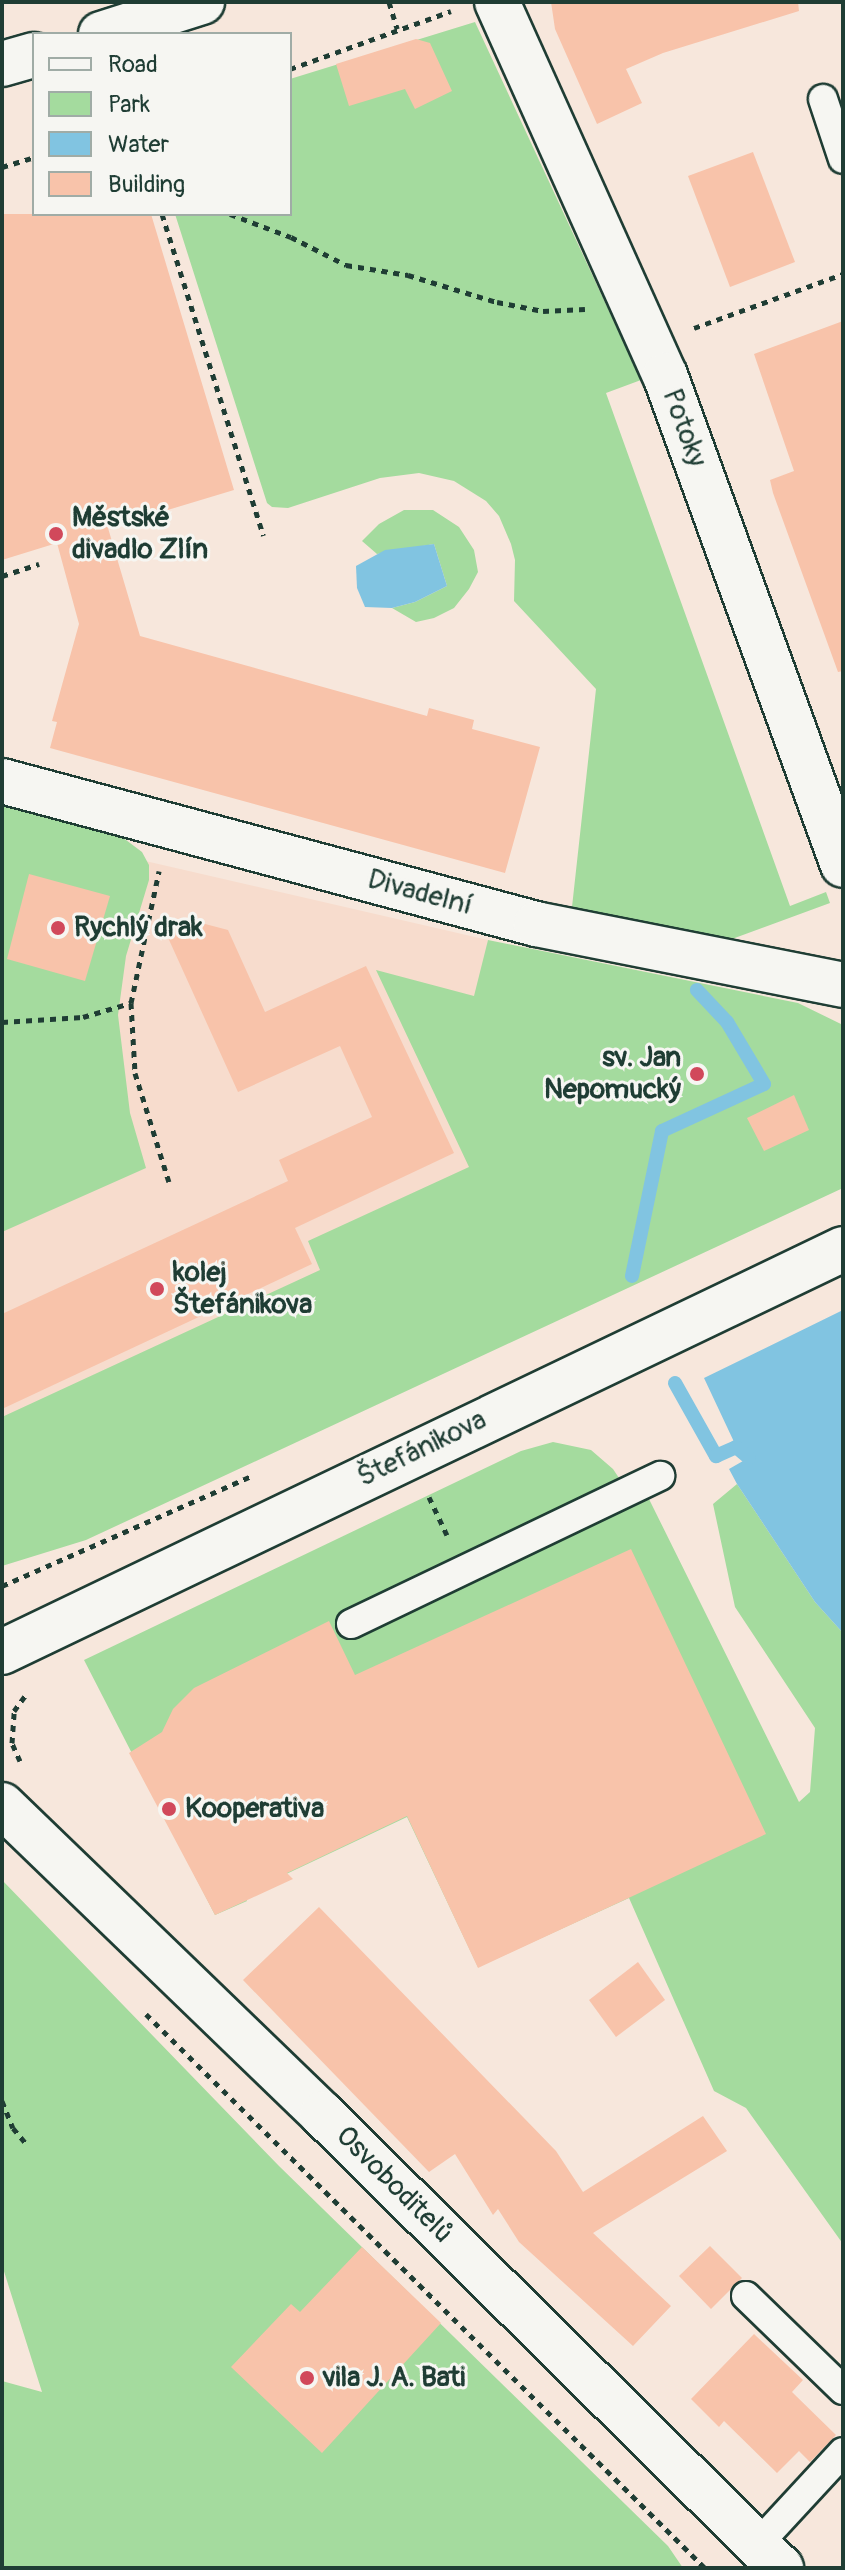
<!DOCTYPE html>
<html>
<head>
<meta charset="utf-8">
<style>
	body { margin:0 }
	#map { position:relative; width:845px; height:2570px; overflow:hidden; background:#f7e7dc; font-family:Pangolin,sans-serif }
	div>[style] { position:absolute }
	.built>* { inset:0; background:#f7dccd }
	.green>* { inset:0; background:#a4db9e }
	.water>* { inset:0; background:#81c4e1 }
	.stream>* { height:14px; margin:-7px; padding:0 7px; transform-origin:7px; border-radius:7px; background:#81c4e1 }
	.building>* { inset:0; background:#f8c3aa }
	.path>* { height:5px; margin-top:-2.5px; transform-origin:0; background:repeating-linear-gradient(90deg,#1f3d34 0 6px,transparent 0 12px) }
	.roads { filter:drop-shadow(2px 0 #1f3d34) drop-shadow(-2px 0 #1f3d34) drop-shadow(0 2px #1f3d34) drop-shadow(0 -2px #1f3d34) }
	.service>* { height:28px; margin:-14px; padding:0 14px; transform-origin:14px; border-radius:14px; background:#f6f6f2 }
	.minor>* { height:44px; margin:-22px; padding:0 22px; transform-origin:22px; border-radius:22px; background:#f6f6f2 }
	.tertiary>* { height:44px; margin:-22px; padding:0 22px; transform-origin:22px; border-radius:22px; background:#f6f6f2 }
	.primary>* { height:44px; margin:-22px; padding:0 22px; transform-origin:22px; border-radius:22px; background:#f6f6f2 }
	.dots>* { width:22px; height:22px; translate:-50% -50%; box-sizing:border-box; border:4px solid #f6f6f2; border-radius:50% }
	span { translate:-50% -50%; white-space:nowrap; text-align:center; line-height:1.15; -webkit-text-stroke:6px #f6f6f2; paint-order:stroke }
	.street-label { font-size:28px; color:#1f3d34 }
	.poi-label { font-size:28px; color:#1f3d34; font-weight:700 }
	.left { translate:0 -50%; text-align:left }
	.right { translate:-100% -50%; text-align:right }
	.frame { position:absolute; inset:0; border:4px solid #1f3d34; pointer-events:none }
	.legend { position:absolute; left:32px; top:32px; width:260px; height:184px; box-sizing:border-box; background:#f6f6f2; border:2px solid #a0aca6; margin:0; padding:10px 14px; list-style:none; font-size:24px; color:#1f3d34 }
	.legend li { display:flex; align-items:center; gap:16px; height:40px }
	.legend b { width:40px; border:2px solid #a0aca6 }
</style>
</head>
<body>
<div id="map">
	<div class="built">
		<i style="clip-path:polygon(141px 860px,488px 940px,475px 1015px,572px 1186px,2px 1461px,2px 1187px)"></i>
	</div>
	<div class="green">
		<i style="clip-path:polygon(475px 22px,641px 380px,606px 393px,790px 906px,826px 892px,830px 903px,702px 950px,690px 935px,572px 907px,596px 689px,514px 601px,515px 560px,511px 544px,499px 516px,486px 501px,454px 481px,419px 473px,380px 478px,288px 508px,272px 507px,267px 503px,175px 214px,290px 214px,290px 79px)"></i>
		<i style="clip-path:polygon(404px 510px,433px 510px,459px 527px,474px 550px,478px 572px,469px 589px,454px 608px,434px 618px,416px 622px,392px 608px,415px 602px,447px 586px,434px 544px,377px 554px,362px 541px,379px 524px)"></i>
		<i style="clip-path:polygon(2px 802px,118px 834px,142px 852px,149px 865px,149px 880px,126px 956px,118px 1015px,130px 1113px,146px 1168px,2px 1232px)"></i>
		<i style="clip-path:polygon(488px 940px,798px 1003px,843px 1025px,843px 1188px,86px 1540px,2px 1566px,2px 1417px,320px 1270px,308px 1241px,469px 1167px,376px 970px,474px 996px)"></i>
		<i style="clip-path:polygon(553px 1442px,591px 1450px,613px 1469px,621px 1481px,646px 1493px,799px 1802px,810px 1792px,815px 1728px,735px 1607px,713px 1504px,737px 1484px,815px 1602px,843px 1633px,843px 2244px,746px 2108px,714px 2091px,629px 1898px,478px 1967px,407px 1817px,244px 1894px,247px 1901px,215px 1915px,84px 1660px,521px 1451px)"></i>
		<i style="clip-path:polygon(2px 1880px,279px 2166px,668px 2546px,683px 2568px,2px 2568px,2px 2381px,42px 2392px,2px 2265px)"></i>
	</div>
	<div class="water">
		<i style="clip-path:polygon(434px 544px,447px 586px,415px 602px,392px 608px,365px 607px,357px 588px,356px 566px,385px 550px)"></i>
		<i style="clip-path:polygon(843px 1310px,843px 1633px,815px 1602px,737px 1484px,729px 1469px,743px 1461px,704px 1378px)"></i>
	</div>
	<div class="stream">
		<i style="left:632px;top:1276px;width:148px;rotate:-78.3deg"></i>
		<i style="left:662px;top:1131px;width:112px;rotate:-24.7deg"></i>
		<i style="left:764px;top:1084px;width:72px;rotate:-120.8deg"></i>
		<i style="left:727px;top:1022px;width:44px;rotate:-133.2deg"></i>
		<i style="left:675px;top:1383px;width:84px;rotate:60.7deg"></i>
		<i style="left:716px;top:1456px;width:22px;rotate:-24deg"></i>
		<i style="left:736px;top:1447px;width:17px;rotate:40deg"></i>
	</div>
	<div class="building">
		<i style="clip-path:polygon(551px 2px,798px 2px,799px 11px,663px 53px,626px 69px,642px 103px,597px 124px,555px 29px)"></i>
		<i style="clip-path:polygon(416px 39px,430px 43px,452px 91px,415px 109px,405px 89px,349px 106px,336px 64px)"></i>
		<i style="clip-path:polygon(753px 152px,795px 262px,730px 287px,688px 176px)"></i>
		<i style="clip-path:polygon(2px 214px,151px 214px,234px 490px,108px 528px,140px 636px,427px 716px,429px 708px,474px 720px,472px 729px,540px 747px,505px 873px,50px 748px,57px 722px,52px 721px,79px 624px,57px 543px,2px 560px)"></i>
		<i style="clip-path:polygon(843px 321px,843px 671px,838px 672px,773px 493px,770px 480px,794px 471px,754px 354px)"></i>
		<i style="clip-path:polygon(29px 874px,110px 896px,85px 981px,7px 959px)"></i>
		<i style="clip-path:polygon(190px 920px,228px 930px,265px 1012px,366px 966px,454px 1153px,295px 1228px,312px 1264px,2px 1409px,2px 1314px,288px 1181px,279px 1160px,372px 1117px,340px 1046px,238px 1092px,165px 931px)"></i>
		<i style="clip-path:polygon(794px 1095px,809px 1130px,764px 1151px,747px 1118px)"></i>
		<i style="clip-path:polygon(631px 1549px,766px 1834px,478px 1968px,407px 1816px,287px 1873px,293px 1879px,215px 1915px,129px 1753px,162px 1732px,173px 1709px,194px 1688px,329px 1621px,355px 1675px)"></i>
		<i style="clip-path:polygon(319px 1907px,556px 2151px,583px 2192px,703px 2116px,727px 2151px,593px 2233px,671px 2306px,633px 2346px,519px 2242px,498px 2209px,493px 2215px,455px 2154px,429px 2172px,243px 1980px)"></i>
		<i style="clip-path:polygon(638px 1962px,665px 2000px,616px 2037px,589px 2000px)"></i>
		<i style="clip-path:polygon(710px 2246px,742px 2278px,711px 2309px,679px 2276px)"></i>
		<i style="clip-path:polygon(362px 2247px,441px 2323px,322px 2453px,231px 2367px,291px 2304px,300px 2312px)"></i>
		<i style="clip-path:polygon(754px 2334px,803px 2380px,792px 2392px,836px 2435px,810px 2462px,799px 2451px,777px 2473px,724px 2421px,719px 2427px,691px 2399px)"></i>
	</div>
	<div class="path">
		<i style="left:389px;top:2px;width:28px;rotate:73deg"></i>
		<i style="left:290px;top:69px;width:171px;rotate:-19.8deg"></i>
		<i style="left:2px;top:167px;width:34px;rotate:-17deg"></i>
		<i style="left:162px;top:214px;width:337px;rotate:72.5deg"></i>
		<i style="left:230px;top:214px;width:65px;rotate:20.7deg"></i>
		<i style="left:291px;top:237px;width:62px;rotate:27deg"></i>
		<i style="left:346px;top:265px;width:63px;rotate:9.2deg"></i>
		<i style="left:408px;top:275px;width:93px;rotate:16.9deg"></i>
		<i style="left:497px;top:302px;width:47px;rotate:11.1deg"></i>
		<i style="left:543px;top:311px;width:42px;rotate:-2.7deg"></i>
		<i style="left:694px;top:328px;width:158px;rotate:-19.9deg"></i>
		<i style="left:2px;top:576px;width:39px;rotate:-18deg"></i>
		<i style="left:131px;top:1003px;width:70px;rotate:86.7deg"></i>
		<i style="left:135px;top:1073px;width:114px;rotate:72.7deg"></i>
		<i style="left:2px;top:1022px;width:81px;rotate:-3.5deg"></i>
		<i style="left:83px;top:1017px;width:50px;rotate:-16.3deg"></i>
		<i style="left:131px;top:1003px;width:135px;rotate:-78deg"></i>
		<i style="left:429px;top:1497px;width:42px;rotate:64.7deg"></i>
		<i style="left:2px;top:1586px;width:275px;rotate:-23.8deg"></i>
		<i style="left:20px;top:1761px;width:20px;rotate:-114deg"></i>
		<i style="left:12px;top:1743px;width:32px;rotate:-86deg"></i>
		<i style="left:14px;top:1711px;width:22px;rotate:-54deg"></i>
		<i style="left:146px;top:2014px;width:787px;rotate:44.74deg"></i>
		<i style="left:2px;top:2101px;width:29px;rotate:68deg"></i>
		<i style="left:13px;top:2128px;width:23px;rotate:50deg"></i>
	</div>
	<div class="roads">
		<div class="service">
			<i style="left:823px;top:99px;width:63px;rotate:71.6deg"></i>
			<i style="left:351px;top:1624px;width:343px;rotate:-25.6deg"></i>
			<i style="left:746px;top:2296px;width:135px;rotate:44.1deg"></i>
			<i style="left:758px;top:2544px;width:125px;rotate:-47.3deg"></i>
		</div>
		<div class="minor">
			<i style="left:497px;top:2px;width:409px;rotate:65.8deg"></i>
			<i style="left:665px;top:375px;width:521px;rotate:70.04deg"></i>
			<i style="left:2px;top:781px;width:553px;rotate:14.99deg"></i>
			<i style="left:536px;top:924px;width:313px;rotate:11.2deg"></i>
		</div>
		<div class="tertiary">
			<i style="left:2px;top:1652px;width:933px;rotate:-25.6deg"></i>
			<i style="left:2px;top:1805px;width:445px;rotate:44deg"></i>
			<i style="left:322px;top:2114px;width:646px;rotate:44.69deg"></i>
		</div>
		<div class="primary">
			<i style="left:101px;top:34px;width:106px;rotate:-17.6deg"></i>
			<i style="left:2px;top:64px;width:33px;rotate:-16deg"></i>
		</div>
	</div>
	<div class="dots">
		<i style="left:56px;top:534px;background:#d1495b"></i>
		<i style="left:58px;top:928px;background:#d1495b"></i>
		<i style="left:697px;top:1074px;background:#d1495b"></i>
		<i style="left:157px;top:1289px;background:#d1495b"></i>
		<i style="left:169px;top:1809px;background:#d1495b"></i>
		<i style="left:307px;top:2378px;background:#d1495b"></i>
	</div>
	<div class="street-label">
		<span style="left:684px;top:428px;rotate:70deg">Potoky</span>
		<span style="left:420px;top:893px;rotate:15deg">Divadelní</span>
		<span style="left:422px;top:1449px;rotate:-26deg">Štefánikova</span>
		<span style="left:394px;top:2185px;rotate:45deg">Osvoboditelů</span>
	</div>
	<div class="poi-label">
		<span class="left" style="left:72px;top:534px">Městské<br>divadlo Zlín</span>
		<span class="left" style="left:74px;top:928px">Rychlý drak</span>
		<span class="right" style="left:681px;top:1074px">sv. Jan<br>Nepomucký</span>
		<span class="left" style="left:173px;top:1289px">kolej<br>Štefánikova</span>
		<span class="left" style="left:185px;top:1809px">Kooperativa</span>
		<span class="left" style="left:323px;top:2378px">vila J. A. Bati</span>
	</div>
	<div class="frame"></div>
	<ul class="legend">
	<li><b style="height:10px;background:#f6f6f2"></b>Road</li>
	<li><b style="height:22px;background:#a4db9e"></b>Park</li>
	<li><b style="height:22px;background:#81c4e1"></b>Water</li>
	<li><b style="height:22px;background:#f8c3aa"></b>Building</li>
	</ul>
</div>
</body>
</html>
